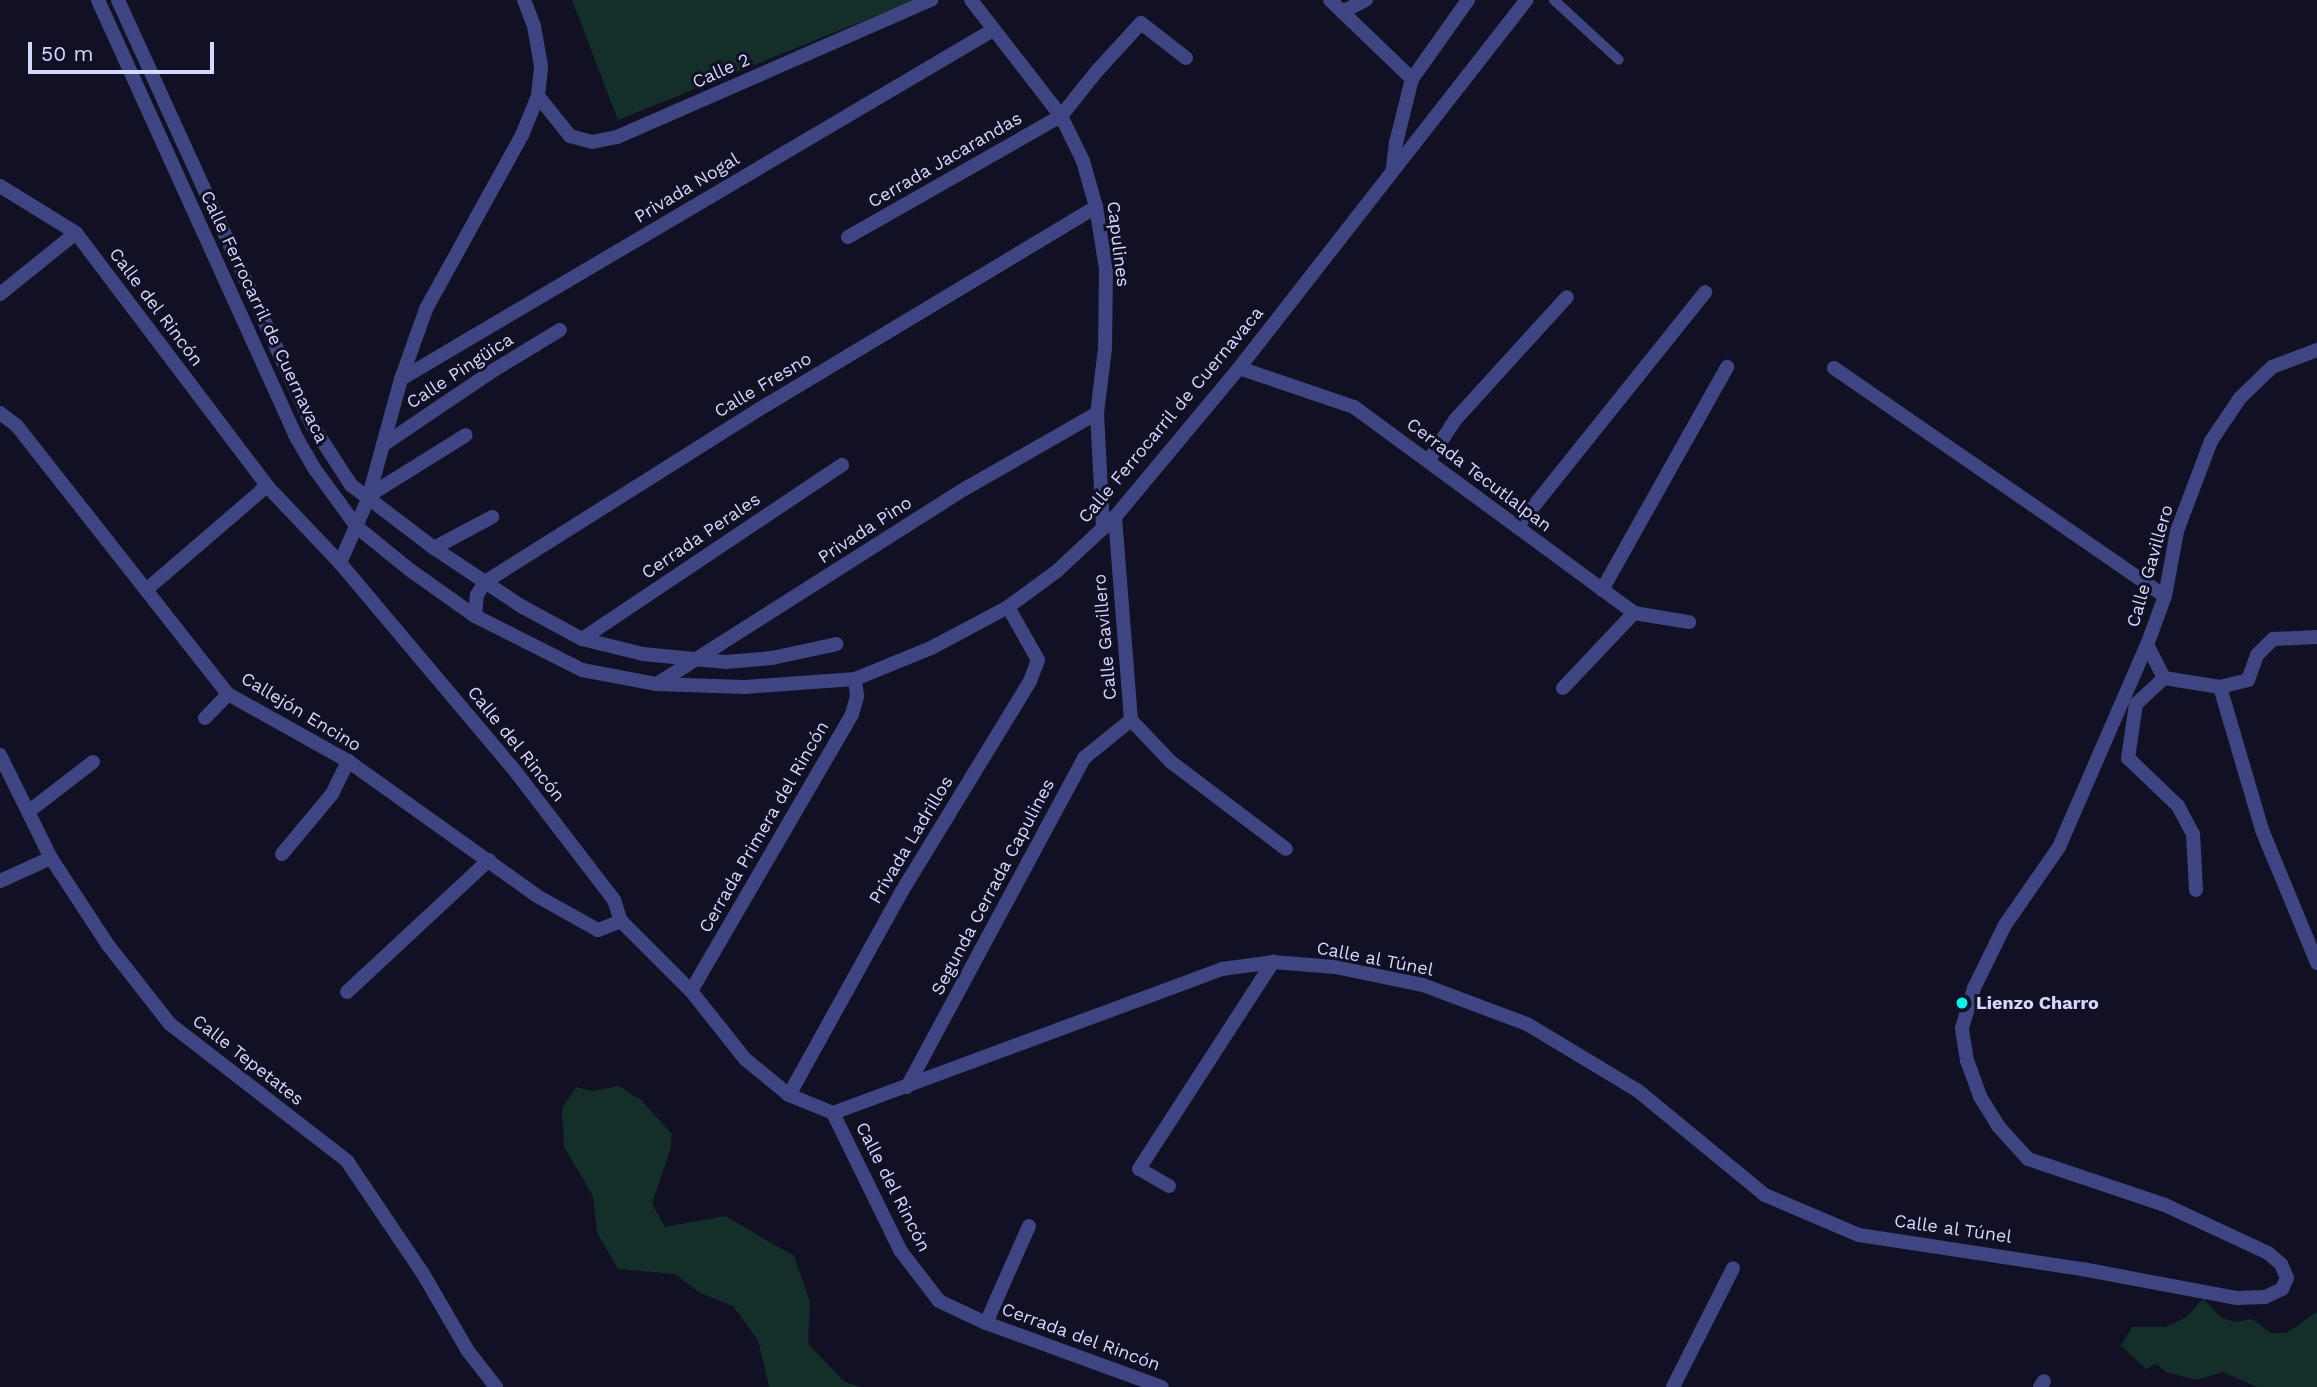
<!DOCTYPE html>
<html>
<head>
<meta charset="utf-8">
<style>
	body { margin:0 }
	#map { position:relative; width:2317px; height:1387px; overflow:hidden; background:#111025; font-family:"Work Sans",sans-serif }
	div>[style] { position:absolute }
	.green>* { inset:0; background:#142e2a }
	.lane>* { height:10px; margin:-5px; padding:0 5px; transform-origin:5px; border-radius:5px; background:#3e4581 }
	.street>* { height:14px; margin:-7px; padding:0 7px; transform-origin:7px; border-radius:7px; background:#3e4581 }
	.dots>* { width:19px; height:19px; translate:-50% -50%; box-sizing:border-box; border:4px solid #111025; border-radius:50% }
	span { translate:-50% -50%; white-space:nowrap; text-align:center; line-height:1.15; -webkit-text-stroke:6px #111025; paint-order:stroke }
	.street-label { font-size:18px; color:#d6d7fd }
	.poi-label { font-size:18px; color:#d6d7fd; font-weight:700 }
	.left { translate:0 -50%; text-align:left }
	.scale { position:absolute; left:28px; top:42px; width:186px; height:32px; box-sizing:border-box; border:4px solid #d6d7fd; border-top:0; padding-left:9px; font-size:21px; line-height:24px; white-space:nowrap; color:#d6d7fd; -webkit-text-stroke:5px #111025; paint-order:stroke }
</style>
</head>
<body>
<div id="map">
	<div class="green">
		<i style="clip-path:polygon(572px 0,915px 0,618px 120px)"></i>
		<i style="clip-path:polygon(619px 1086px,641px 1100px,672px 1134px,670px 1151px,652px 1203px,665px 1227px,725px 1216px,794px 1256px,810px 1302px,808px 1344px,845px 1382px,862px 1387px,769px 1387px,758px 1340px,733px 1306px,700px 1293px,675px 1274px,618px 1269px,597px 1233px,593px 1196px,564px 1147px,562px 1108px,576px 1087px,592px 1091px)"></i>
		<i style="clip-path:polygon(2203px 1299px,2222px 1318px,2235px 1322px,2252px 1319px,2271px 1333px,2286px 1333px,2317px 1312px,2317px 1387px,2257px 1387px,2223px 1372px,2196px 1380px,2166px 1372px,2156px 1364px,2146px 1369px,2121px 1346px,2132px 1327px,2166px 1327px,2186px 1317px)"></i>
	</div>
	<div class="lane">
		<i style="left:1554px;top:0;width:88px;rotate:42.7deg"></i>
	</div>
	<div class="street">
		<i style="left:98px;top:0;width:478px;rotate:65.6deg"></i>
		<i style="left:295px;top:435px;width:38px;rotate:60deg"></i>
		<i style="left:314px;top:468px;width:73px;rotate:53.9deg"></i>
		<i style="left:357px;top:527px;width:68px;rotate:39.1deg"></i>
		<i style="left:410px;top:570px;width:80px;rotate:35.3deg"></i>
		<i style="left:475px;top:616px;width:120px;rotate:26.8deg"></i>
		<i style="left:582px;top:670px;width:75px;rotate:10.7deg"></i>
		<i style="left:656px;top:684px;width:89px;rotate:1.9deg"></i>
		<i style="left:745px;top:687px;width:110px;rotate:-4.2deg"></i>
		<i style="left:855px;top:679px;width:82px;rotate:-22.2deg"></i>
		<i style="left:931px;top:648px;width:87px;rotate:-28deg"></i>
		<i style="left:1008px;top:607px;width:61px;rotate:-36.3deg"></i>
		<i style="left:1057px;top:571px;width:79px;rotate:-43deg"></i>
		<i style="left:1115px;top:517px;width:194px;rotate:-50.2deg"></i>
		<i style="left:1239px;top:368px;width:467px;rotate:-52deg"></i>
		<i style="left:118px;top:0;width:467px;rotate:65.5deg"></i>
		<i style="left:312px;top:425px;width:72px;rotate:57deg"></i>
		<i style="left:351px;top:485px;width:104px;rotate:37.2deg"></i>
		<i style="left:434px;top:548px;width:105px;rotate:33.7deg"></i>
		<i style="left:521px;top:606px;width:69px;rotate:28.4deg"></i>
		<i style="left:582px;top:639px;width:63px;rotate:13.8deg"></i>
		<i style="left:643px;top:654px;width:83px;rotate:5.5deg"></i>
		<i style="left:726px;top:662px;width:46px;rotate:-5deg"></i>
		<i style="left:772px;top:658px;width:66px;rotate:-12.2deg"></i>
		<i style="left:971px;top:0;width:147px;rotate:52.2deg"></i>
		<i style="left:1061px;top:116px;width:50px;rotate:63.9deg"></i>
		<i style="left:1083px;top:161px;width:48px;rotate:74.2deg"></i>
		<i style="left:1096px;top:207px;width:63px;rotate:80.8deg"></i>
		<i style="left:1106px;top:269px;width:80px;rotate:90.7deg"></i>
		<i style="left:1105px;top:349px;width:64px;rotate:97.1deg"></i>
		<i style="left:1097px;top:413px;width:116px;rotate:87deg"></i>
		<i style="left:1330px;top:0;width:114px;rotate:43.9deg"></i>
		<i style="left:1342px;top:12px;width:27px;rotate:-27deg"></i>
		<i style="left:538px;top:96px;width:51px;rotate:51.3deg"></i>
		<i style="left:570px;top:136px;width:23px;rotate:15deg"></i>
		<i style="left:592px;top:142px;width:25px;rotate:-11deg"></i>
		<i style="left:617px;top:137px;width:343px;rotate:-23.6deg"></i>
		<i style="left:1393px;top:167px;width:24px;rotate:-83deg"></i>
		<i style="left:1396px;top:143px;width:66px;rotate:-76deg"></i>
		<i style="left:1412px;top:79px;width:97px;rotate:-54.7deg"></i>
		<i style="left:0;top:186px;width:89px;rotate:31.7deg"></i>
		<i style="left:76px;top:233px;width:317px;rotate:52.9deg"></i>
		<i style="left:267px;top:486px;width:106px;rotate:46.5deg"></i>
		<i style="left:340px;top:563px;width:267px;rotate:49.9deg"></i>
		<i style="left:512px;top:767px;width:168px;rotate:52.5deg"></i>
		<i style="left:614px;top:900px;width:22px;rotate:72deg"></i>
		<i style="left:621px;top:921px;width:99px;rotate:45deg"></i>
		<i style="left:691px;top:991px;width:87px;rotate:51.5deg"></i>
		<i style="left:745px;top:1059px;width:57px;rotate:39.3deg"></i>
		<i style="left:789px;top:1095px;width:48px;rotate:22.2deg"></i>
		<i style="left:833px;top:1113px;width:153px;rotate:63.9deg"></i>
		<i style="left:900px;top:1250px;width:64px;rotate:52.6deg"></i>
		<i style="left:939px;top:1301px;width:52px;rotate:25.1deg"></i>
		<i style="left:986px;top:1323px;width:187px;rotate:20deg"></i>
		<i style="left:848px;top:237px;width:245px;rotate:-29.6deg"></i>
		<i style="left:1061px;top:116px;width:58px;rotate:-51.3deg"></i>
		<i style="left:1097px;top:71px;width:65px;rotate:-47.5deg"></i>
		<i style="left:1141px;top:23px;width:57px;rotate:37.9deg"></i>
		<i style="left:0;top:294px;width:97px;rotate:-38.8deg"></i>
		<i style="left:1239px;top:368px;width:121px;rotate:18.7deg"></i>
		<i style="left:1354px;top:407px;width:348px;rotate:36.3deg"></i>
		<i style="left:1634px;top:613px;width:56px;rotate:9.3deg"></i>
		<i style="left:1834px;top:368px;width:402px;rotate:34.6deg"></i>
		<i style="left:401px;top:379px;width:687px;rotate:-30.52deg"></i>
		<i style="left:0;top:413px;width:21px;rotate:37deg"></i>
		<i style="left:17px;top:426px;width:341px;rotate:51.8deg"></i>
		<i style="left:228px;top:694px;width:137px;rotate:29.2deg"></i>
		<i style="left:348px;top:761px;width:232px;rotate:35.5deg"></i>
		<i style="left:537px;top:896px;width:70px;rotate:29.1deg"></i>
		<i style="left:598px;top:930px;width:25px;rotate:-21deg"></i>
		<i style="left:383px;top:445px;width:134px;rotate:-34deg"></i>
		<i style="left:494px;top:370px;width:77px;rotate:-31.2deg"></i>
		<i style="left:1429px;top:460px;width:48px;rotate:-57deg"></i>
		<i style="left:1455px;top:420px;width:166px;rotate:-47.7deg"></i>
		<i style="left:368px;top:496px;width:115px;rotate:-31.9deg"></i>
		<i style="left:1115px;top:517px;width:204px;rotate:85.5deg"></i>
		<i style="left:1131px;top:720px;width:58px;rotate:46.4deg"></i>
		<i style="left:1171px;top:762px;width:144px;rotate:37.1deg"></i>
		<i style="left:1517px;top:527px;width:301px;rotate:-51.3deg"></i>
		<i style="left:434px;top:548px;width:66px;rotate:-28.1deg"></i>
		<i style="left:340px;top:563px;width:70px;rotate:-66.4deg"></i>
		<i style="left:368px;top:499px;width:124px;rotate:-74.6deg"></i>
		<i style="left:401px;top:379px;width:74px;rotate:-70.3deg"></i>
		<i style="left:426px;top:309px;width:199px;rotate:-61.1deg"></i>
		<i style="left:522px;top:135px;width:42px;rotate:-67.7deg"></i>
		<i style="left:538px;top:96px;width:30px;rotate:-84deg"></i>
		<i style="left:541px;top:66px;width:41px;rotate:-99.9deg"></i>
		<i style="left:534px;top:26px;width:28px;rotate:-111deg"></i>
		<i style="left:146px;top:590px;width:160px;rotate:-40.7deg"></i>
		<i style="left:1602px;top:590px;width:256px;rotate:-60.7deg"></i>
		<i style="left:475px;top:616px;width:21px;rotate:-85deg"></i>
		<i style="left:477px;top:595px;width:15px;rotate:-58deg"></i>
		<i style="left:485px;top:582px;width:334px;rotate:-32.2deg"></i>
		<i style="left:768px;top:404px;width:383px;rotate:-31deg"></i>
		<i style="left:582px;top:639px;width:313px;rotate:-33.8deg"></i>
		<i style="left:2164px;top:678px;width:37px;rotate:-117deg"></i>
		<i style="left:2147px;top:645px;width:52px;rotate:-69.8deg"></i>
		<i style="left:2165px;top:596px;width:66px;rotate:-79.5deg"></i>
		<i style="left:2177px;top:531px;width:96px;rotate:-69.3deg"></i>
		<i style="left:2211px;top:441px;width:52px;rotate:-56deg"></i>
		<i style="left:2240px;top:398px;width:45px;rotate:-44.1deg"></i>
		<i style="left:2272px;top:367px;width:48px;rotate:-20.7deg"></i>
		<i style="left:2164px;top:678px;width:38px;rotate:137deg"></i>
		<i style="left:2136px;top:704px;width:55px;rotate:98.4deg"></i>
		<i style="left:2128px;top:758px;width:69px;rotate:43.8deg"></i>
		<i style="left:2178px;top:806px;width:32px;rotate:62deg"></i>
		<i style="left:2193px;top:834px;width:56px;rotate:86.9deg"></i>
		<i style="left:2164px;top:678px;width:57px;rotate:9.1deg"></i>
		<i style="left:2220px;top:687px;width:29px;rotate:-14deg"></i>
		<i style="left:2248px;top:680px;width:27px;rotate:-70deg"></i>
		<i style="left:2257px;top:655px;width:23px;rotate:-45deg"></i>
		<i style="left:2273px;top:639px;width:44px;rotate:-2.6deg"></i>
		<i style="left:657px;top:684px;width:368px;rotate:-32.4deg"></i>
		<i style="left:968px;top:487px;width:149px;rotate:-29.8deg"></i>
		<i style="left:2220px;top:687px;width:149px;rotate:73.6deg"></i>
		<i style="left:2262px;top:830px;width:144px;rotate:67.5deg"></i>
		<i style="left:1563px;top:688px;width:103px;rotate:-46.6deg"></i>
		<i style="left:205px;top:718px;width:33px;rotate:-46deg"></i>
		<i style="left:0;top:755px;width:115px;rotate:63.7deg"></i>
		<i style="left:51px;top:858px;width:104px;rotate:56.8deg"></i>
		<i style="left:108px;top:945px;width:100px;rotate:51.9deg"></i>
		<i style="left:170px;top:1024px;width:224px;rotate:37.7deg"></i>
		<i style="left:347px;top:1161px;width:134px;rotate:56deg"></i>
		<i style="left:422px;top:1272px;width:91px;rotate:59.8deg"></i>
		<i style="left:468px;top:1351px;width:46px;rotate:52.1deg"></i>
		<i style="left:28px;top:812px;width:82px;rotate:-37.6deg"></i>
		<i style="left:282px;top:854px;width:78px;rotate:-50.2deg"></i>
		<i style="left:332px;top:794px;width:37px;rotate:-64deg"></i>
		<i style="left:0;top:881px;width:56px;rotate:-24.3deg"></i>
		<i style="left:691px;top:991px;width:320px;rotate:-59.8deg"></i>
		<i style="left:852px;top:714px;width:19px;rotate:-74deg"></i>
		<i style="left:857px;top:696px;width:17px;rotate:-97deg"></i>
		<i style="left:347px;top:992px;width:194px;rotate:-42.9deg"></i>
		<i style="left:907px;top:1087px;width:374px;rotate:-61.7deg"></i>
		<i style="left:1084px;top:758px;width:60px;rotate:-39deg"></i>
		<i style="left:789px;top:1095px;width:233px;rotate:-61deg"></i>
		<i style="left:902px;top:891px;width:246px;rotate:-58.6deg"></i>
		<i style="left:1030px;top:681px;width:22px;rotate:-69deg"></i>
		<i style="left:1038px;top:660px;width:61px;rotate:-119.5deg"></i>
		<i style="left:833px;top:1113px;width:415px;rotate:-20.3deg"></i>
		<i style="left:1222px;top:969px;width:51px;rotate:-7.8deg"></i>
		<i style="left:1273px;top:962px;width:62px;rotate:4.6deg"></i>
		<i style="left:1335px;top:967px;width:90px;rotate:11.6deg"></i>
		<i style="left:1423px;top:985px;width:111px;rotate:20.6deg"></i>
		<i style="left:1527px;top:1024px;width:128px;rotate:31deg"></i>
		<i style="left:1637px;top:1090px;width:166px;rotate:39.4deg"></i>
		<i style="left:1765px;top:1195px;width:102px;rotate:23.1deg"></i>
		<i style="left:1859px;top:1235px;width:226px;rotate:8.7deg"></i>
		<i style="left:2082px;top:1269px;width:158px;rotate:10.6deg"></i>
		<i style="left:2237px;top:1298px;width:28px;rotate:-2deg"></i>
		<i style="left:2265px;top:1297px;width:19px;rotate:-25deg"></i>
		<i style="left:2282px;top:1289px;width:12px;rotate:-66deg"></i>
		<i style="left:2287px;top:1278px;width:15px;rotate:-113deg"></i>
		<i style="left:2281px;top:1264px;width:17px;rotate:-140deg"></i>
		<i style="left:2268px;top:1253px;width:114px;rotate:-155deg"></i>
		<i style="left:2165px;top:1205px;width:145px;rotate:-161.4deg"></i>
		<i style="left:2028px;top:1159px;width:43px;rotate:-132.2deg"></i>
		<i style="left:1999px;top:1127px;width:36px;rotate:-122deg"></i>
		<i style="left:1980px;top:1096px;width:37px;rotate:-110deg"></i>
		<i style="left:1967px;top:1061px;width:33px;rotate:-99deg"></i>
		<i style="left:1962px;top:1028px;width:42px;rotate:-73.3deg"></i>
		<i style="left:1974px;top:988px;width:70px;rotate:-63.8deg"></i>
		<i style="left:2005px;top:925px;width:95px;rotate:-55.3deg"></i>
		<i style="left:2059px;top:847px;width:220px;rotate:-66.5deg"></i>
		<i style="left:1169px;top:1186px;width:34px;rotate:-150deg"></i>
		<i style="left:1139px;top:1169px;width:247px;rotate:-57.1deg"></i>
		<i style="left:986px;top:1323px;width:106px;rotate:-66.1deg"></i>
		<i style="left:1673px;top:1387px;width:133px;rotate:-63.2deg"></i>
		<i style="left:2040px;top:1387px;width:7px;rotate:-56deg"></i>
	</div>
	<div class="dots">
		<i style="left:1962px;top:1003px;background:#0ef1e8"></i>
	</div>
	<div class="street-label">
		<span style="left:721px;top:71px;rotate:-24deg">Calle 2</span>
		<span style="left:945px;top:160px;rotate:-30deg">Cerrada Jacarandas</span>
		<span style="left:687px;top:188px;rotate:-31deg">Privada Nogal</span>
		<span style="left:1118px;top:244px;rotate:83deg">Capulines</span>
		<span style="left:156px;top:307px;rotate:53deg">Calle del Rincón</span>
		<span style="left:264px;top:317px;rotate:65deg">Calle Ferrocarril de Cuernavaca</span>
		<span style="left:460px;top:371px;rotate:-33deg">Calle Pingüica</span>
		<span style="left:763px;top:385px;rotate:-31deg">Calle Fresno</span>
		<span style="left:1171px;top:415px;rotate:-50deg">Calle Ferrocarril de Cuernavaca</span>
		<span style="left:1479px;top:475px;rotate:37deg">Cerrada Tecutlalpan</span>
		<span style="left:865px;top:530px;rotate:-33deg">Privada Pino</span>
		<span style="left:701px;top:536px;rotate:-34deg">Cerrada Perales</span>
		<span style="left:2150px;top:566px;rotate:-74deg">Calle Gavillero</span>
		<span style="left:1105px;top:637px;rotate:-95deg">Calle Gavillero</span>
		<span style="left:301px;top:712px;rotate:31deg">Callejón Encino</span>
		<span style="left:516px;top:744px;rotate:51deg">Calle del Rincón</span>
		<span style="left:764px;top:827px;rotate:-60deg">Cerrada Primera del Rincón</span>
		<span style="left:911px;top:840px;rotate:-59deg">Privada Ladrillos</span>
		<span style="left:993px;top:887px;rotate:-62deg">Segunda Cerrada Capulines</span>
		<span style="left:1375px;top:959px;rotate:11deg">Calle al Túnel</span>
		<span style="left:248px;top:1060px;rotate:38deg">Calle Tepetates</span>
		<span style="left:893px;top:1187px;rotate:63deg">Calle del Rincón</span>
		<span style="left:1953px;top:1229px;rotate:8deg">Calle al Túnel</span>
		<span style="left:1081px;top:1337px;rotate:20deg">Cerrada del Rincón</span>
	</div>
	<div class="poi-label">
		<span class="left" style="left:1976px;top:1003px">Lienzo Charro</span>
	</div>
	<div class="scale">50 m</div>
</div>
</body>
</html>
